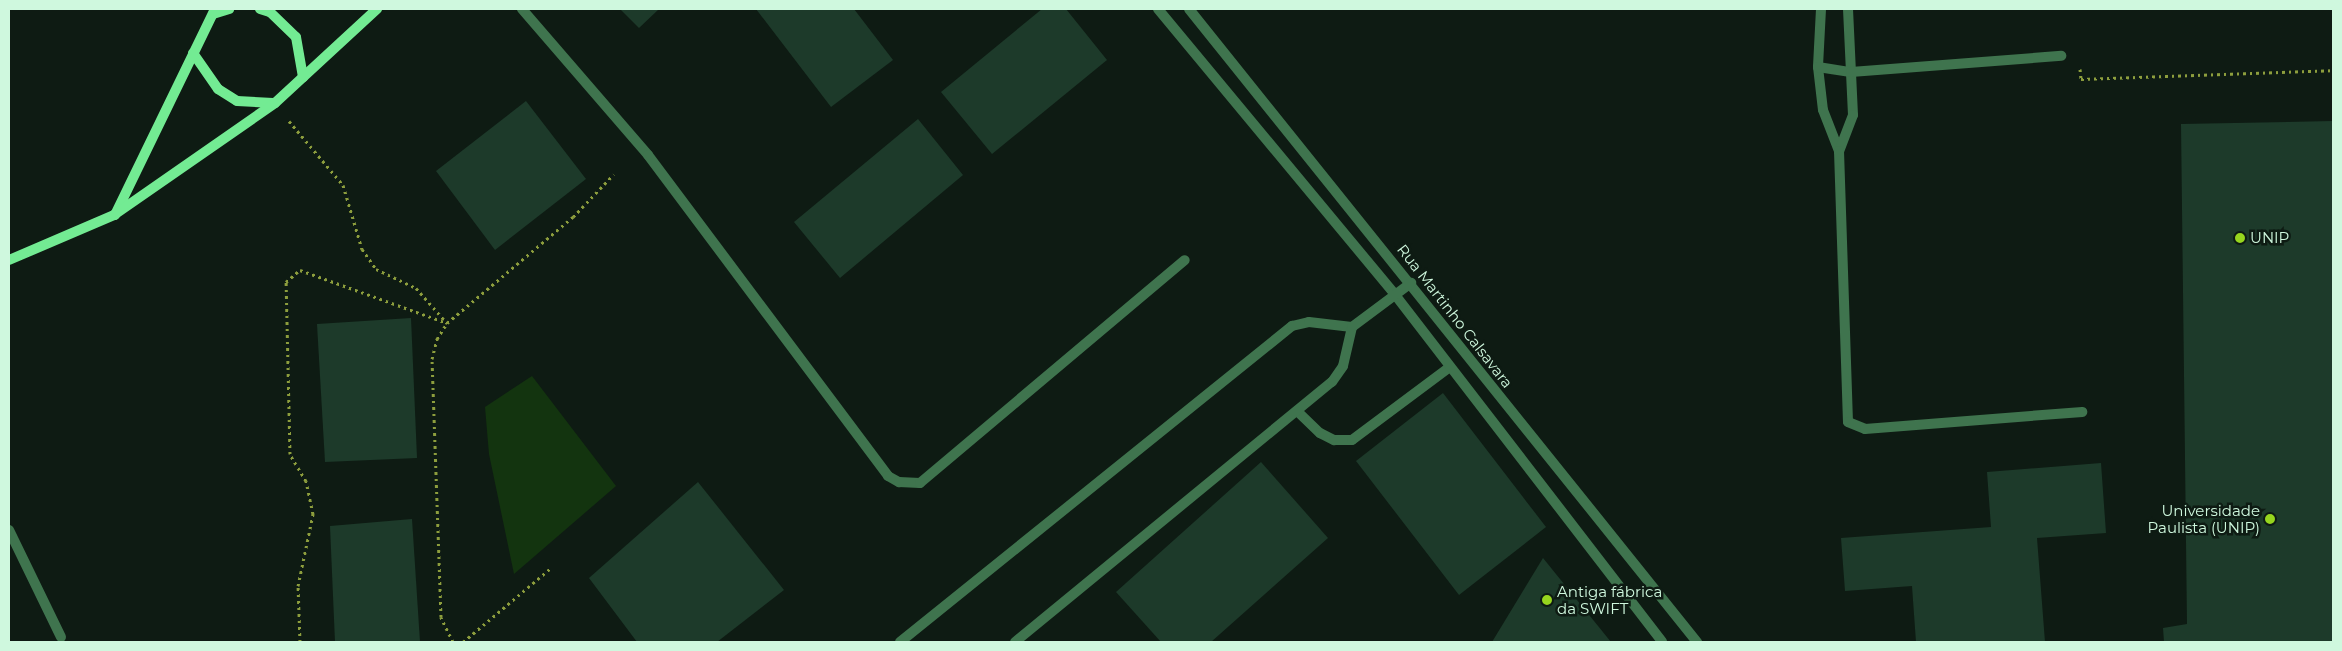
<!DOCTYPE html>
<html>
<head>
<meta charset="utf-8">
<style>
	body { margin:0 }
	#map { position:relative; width:2342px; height:651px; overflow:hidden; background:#0e1b13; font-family:Montserrat,sans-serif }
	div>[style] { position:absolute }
	.water>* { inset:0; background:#13340f }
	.building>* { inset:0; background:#1d3a2a }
	.path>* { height:3px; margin-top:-1.5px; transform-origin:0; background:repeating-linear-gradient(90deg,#8d9e3d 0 2.5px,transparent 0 6.5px) }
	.service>* { height:10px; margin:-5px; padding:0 5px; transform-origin:5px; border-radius:5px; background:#3f744e }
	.minor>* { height:10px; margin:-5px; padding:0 5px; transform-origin:5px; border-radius:5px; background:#3f744e }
	.secondary>* { height:10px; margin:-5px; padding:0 5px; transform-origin:5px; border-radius:5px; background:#73eb93 }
	.dots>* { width:14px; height:14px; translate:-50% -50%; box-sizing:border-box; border:2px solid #0e1b13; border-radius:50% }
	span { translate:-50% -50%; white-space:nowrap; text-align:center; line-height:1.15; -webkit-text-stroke:5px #0e1b13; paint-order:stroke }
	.poi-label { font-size:15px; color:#cff8de }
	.left { translate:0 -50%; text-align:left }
	.right { translate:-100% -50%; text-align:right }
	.street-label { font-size:15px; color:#cff8de }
	.frame { position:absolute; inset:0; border:10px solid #cff8de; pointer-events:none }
</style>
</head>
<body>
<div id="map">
	<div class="water">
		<i style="clip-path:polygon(532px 376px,616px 486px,514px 574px,489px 454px,485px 407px)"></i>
	</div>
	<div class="building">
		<i style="clip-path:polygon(620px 9px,659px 9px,639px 28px)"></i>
		<i style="clip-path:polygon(756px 9px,854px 9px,893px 60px,831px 107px)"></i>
		<i style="clip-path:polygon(1042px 9px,1066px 9px,1107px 60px,992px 154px,941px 92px)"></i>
		<i style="clip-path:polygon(526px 101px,586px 179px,495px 250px,436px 171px)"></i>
		<i style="clip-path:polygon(918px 119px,963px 175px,840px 278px,794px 222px)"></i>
		<i style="clip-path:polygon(2333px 121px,2333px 642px,2164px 642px,2163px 628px,2187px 624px,2181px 124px)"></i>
		<i style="clip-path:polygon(411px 318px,417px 458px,325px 462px,317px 324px)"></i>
		<i style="clip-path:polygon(1443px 393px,1546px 527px,1459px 595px,1356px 461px)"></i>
		<i style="clip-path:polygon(1261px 462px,1328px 538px,1211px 642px,1161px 642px,1116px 592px)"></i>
		<i style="clip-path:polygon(2101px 463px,2106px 533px,2037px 538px,2045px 642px,1916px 642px,1912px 586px,1845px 591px,1841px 538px,1991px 527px,1987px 472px)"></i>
		<i style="clip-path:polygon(698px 482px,784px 590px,717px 642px,637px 642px,589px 578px)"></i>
		<i style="clip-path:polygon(412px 519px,420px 642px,335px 642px,330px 526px)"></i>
		<i style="clip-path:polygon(1543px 558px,1611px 642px,1492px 642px)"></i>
	</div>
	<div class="path">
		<i style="left:2080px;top:69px;width:10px;rotate:84deg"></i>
		<i style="left:2081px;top:79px;width:252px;rotate:-2deg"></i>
		<i style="left:289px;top:121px;width:84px;rotate:49.8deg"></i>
		<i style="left:343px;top:185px;width:67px;rotate:73.5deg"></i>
		<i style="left:362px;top:249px;width:24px;rotate:55deg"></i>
		<i style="left:376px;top:269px;width:44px;rotate:25.4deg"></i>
		<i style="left:416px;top:288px;width:47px;rotate:48.5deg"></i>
		<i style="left:300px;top:642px;width:56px;rotate:-92deg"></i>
		<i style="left:298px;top:586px;width:74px;rotate:-78.2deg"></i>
		<i style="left:313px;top:514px;width:34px;rotate:-102deg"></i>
		<i style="left:306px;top:481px;width:31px;rotate:-121deg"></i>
		<i style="left:290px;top:454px;width:172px;rotate:-91.3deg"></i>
		<i style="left:286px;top:282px;width:18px;rotate:-41deg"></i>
		<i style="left:300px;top:270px;width:156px;rotate:19.8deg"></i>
		<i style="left:453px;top:642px;width:28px;rotate:-116deg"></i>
		<i style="left:441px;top:617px;width:258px;rotate:-92deg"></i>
		<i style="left:432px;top:359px;width:21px;rotate:-76deg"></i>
		<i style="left:437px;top:339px;width:19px;rotate:-58deg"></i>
		<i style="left:447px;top:323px;width:165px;rotate:-40.1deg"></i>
		<i style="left:573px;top:217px;width:59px;rotate:-46.4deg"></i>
		<i style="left:463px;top:642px;width:115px;rotate:-40.1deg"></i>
	</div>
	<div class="service">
		<i style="left:1821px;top:9px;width:58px;rotate:93deg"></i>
		<i style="left:1818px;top:67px;width:43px;rotate:83.4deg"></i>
		<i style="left:1823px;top:110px;width:44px;rotate:68.7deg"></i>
		<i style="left:1848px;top:9px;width:106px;rotate:87.3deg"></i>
		<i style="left:1853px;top:115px;width:39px;rotate:111deg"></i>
		<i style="left:1839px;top:151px;width:271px;rotate:88.1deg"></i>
		<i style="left:1848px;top:422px;width:18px;rotate:22deg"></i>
		<i style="left:1865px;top:429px;width:218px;rotate:-4.5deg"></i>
		<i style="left:1818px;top:67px;width:33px;rotate:9deg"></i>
		<i style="left:1851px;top:72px;width:211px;rotate:-4.4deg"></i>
		<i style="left:1297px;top:411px;width:32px;rotate:44deg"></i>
		<i style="left:1320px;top:433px;width:16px;rotate:27deg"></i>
		<i style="left:1334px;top:440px;width:18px"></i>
		<i style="left:1352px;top:440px;width:122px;rotate:-36.7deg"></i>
		<i style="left:9px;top:530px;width:119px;rotate:64.1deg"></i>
	</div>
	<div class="minor">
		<i style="left:522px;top:9px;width:193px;rotate:49.2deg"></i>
		<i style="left:648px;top:155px;width:401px;rotate:53.2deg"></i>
		<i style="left:888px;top:476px;width:13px;rotate:29deg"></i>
		<i style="left:899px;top:482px;width:21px;rotate:3deg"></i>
		<i style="left:920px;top:483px;width:346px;rotate:-40.1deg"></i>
		<i style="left:1158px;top:9px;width:373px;rotate:50.3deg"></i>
		<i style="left:1396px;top:296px;width:436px;rotate:52.4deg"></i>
		<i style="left:1189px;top:9px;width:812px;rotate:51.25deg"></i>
		<i style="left:900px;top:642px;width:504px;rotate:-38.87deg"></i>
		<i style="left:1292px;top:326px;width:17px;rotate:-13deg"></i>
		<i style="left:1309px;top:322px;width:43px;rotate:6.6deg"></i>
		<i style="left:1015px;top:642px;width:410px;rotate:-39.4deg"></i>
		<i style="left:1332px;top:382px;width:19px;rotate:-55deg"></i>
		<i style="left:1343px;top:366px;width:40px;rotate:-77deg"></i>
		<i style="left:1352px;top:327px;width:74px;rotate:-36.7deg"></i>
	</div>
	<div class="secondary">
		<i style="left:260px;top:9px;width:10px;rotate:17deg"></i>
		<i style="left:270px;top:12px;width:36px;rotate:44deg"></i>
		<i style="left:296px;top:37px;width:41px;rotate:80.1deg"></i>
		<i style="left:213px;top:14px;width:17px;rotate:-17deg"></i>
		<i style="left:193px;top:53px;width:44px;rotate:55.2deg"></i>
		<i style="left:218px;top:89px;width:22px;rotate:32deg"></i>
		<i style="left:237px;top:101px;width:36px;rotate:3deg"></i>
		<i style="left:115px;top:215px;width:229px;rotate:-64.1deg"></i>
		<i style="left:9px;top:260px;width:114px;rotate:-23.2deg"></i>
		<i style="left:114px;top:215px;width:196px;rotate:-34.8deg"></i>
		<i style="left:275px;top:103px;width:139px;rotate:-42.7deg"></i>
	</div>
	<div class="dots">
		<i style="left:2240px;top:238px;background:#96d51e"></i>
		<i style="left:2270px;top:519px;background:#96d51e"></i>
		<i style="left:1547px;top:600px;background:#96d51e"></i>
	</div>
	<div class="poi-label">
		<span class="left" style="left:2250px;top:238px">UNIP</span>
		<span class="right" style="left:2260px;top:519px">Universidade<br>Paulista (UNIP)</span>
		<span class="left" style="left:1557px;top:600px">Antiga fábrica<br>da SWIFT</span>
	</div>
	<div class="street-label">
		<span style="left:1455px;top:316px;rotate:52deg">Rua Martinho Calsavara</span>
	</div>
	<div class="frame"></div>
</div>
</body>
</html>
